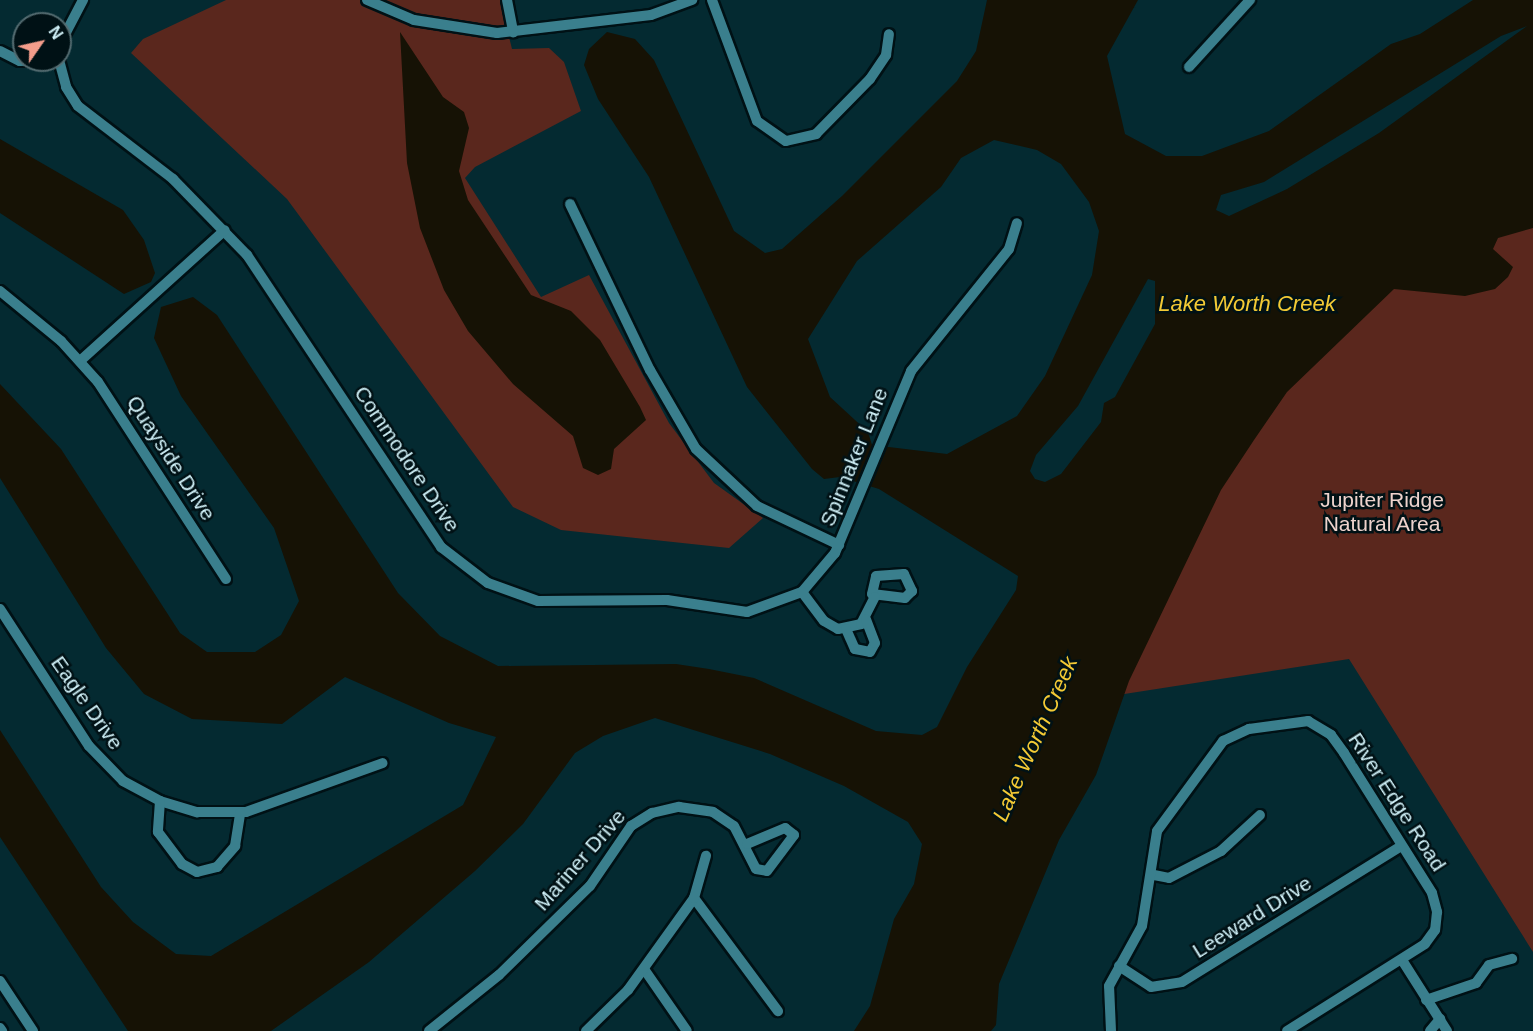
<!DOCTYPE html>
<html>
<head>
<meta charset="utf-8">
<style>
	body { margin:0 }
	#map { position:relative; width:1533px; height:1031px; overflow:hidden; background:#042a31; font-family:Helvetica,sans-serif }
	div>[style] { position:absolute }
	.green>* { inset:0; background:#5a271d }
	.water>* { inset:0; background:#161205 }
	.roads { filter:drop-shadow(2px 0 #001115) drop-shadow(-2px 0 #001115) drop-shadow(0 2px #001115) drop-shadow(0 -2px #001115) }
	.minor>* { height:10px; margin:-5px; padding:0 5px; transform-origin:5px; border-radius:5px; background:#3a7f8d }
	span { translate:-50% -50%; white-space:nowrap; text-align:center; line-height:1.15; -webkit-text-stroke:5px #001115; paint-order:stroke }
	.street-label { font-size:21px; color:#d0f1f8 }
	.park-label { font-size:21px; color:#eed3cd }
	.water-label { font-size:22px; color:#f3ca35; font-style:italic }
	.north { position:absolute; left:12px; top:12px; width:60px; height:60px; box-sizing:border-box; background:#001115; border:2px solid #536b70; border-radius:50%; rotate:56deg; font-size:16px; font-weight:700; line-height:24px; text-align:center; color:#d0f1f8 }
	.north::after { content:''; display:block; margin:auto; width:21px; height:27px; background:#f49d8b; clip-path:polygon(50% 0,100% 100%,50% 72%,0 100%) }
</style>
</head>
<body>
<div id="map">
	<div class="green">
		<i style="clip-path:polygon(226px 0,500px 0,512px 49px,549px 48px,564px 62px,581px 111px,475px 167px,465px 178px,541px 297px,589px 275px,669px 423px,714px 483px,763px 518px,729px 548px,561px 530px,513px 507px,287px 199px,131px 53px,143px 39px)"></i>
		<i style="clip-path:polygon(1533px 187px,1533px 952px,1349px 659px,1118px 695px,1236px 453px,1350px 309px)"></i>
	</div>
	<div class="water">
		<i style="clip-path:polygon(evenodd,987px 0,1138px 0,1107px 56px,1125px 134px,1166px 156px,1202px 156px,1269px 131px,1391px 44px,1420px 34px,1473px 0,1533px 0,1533px 228px,1498px 238px,1493px 249px,1513px 267px,1508px 277px,1495px 289px,1465px 296px,1394px 289px,1287px 392px,1254px 440px,1221px 490px,1129px 681px,1096px 775px,1059px 840px,999px 984px,996px 1025px,991px 1031px,854px 1031px,870px 1006px,894px 919px,914px 884px,922px 844px,908px 822px,844px 786px,770px 754px,655px 718px,603px 736px,575px 753px,523px 824px,475px 871px,369px 962px,271px 1031px,128px 1031px,0 837px,0 730px,101px 887px,133px 922px,176px 954px,211px 956px,463px 805px,496px 737px,449px 723px,345px 677px,282px 724px,192px 719px,144px 694px,106px 648px,0 478px,0 384px,61px 449px,180px 633px,207px 652px,255px 652px,281px 635px,299px 601px,274px 528px,181px 396px,154px 338px,161px 307px,193px 297px,217px 315px,398px 593px,440px 636px,498px 666px,676px 664px,709px 669px,754px 678px,876px 731px,922px 735px,937px 727px,967px 667px,1016px 590px,1018px 576px,879px 489px,840px 477px,824px 479px,812px 469px,747px 387px,649px 177px,598px 99px,584px 65px,589px 49px,607px 32px,635px 39px,654px 60px,734px 231px,765px 253px,782px 249px,842px 196px,957px 81px,976px 51px,987px 0,1527px 26px,1379px 133px,1287px 189px,1229px 216px,1216px 210px,1221px 195px,1264px 182px,1501px 36px,1527px 26px,987px 0,994px 140px,1037px 150px,1061px 164px,1089px 202px,1099px 231px,1092px 275px,1045px 376px,1017px 416px,947px 454px,872px 445px,868px 432px,830px 397px,808px 339px,857px 261px,941px 187px,961px 158px,994px 140px,987px 0,1148px 279px,1155px 281px,1155px 324px,1115px 397px,1104px 403px,1101px 422px,1061px 474px,1045px 482px,1035px 479px,1030px 471px,1036px 455px,1078px 406px,1148px 279px)"></i>
		<i style="clip-path:polygon(400px 32px,443px 97px,464px 112px,469px 128px,459px 171px,468px 200px,531px 295px,571px 311px,600px 340px,640px 407px,646px 420px,614px 449px,611px 469px,598px 475px,583px 468px,573px 436px,513px 384px,468px 331px,444px 290px,420px 228px,407px 163px)"></i>
		<i style="clip-path:polygon(0 139px,123px 210px,144px 240px,155px 273px,151px 282px,124px 294px,0 213px)"></i>
	</div>
	<div class="roads">
		<div class="minor">
			<i style="left:367px;top:0;width:51px;rotate:23.1deg"></i>
			<i style="left:414px;top:20px;width:84px;rotate:8.9deg"></i>
			<i style="left:497px;top:33px;width:155px;rotate:-6.7deg"></i>
			<i style="left:651px;top:15px;width:44px;rotate:-20.1deg"></i>
			<i style="left:507px;top:0;width:33px;rotate:79deg"></i>
			<i style="left:712px;top:0;width:129px;rotate:69.6deg"></i>
			<i style="left:757px;top:121px;width:35px;rotate:35deg"></i>
			<i style="left:786px;top:141px;width:31px;rotate:-13deg"></i>
			<i style="left:816px;top:134px;width:77px;rotate:-45.5deg"></i>
			<i style="left:870px;top:79px;width:29px;rotate:-56deg"></i>
			<i style="left:886px;top:55px;width:21px;rotate:-82deg"></i>
			<i style="left:60px;top:44px;width:50px;rotate:-62.4deg"></i>
			<i style="left:0;top:51px;width:22px;rotate:27deg"></i>
			<i style="left:20px;top:61px;width:26px;rotate:-2deg"></i>
			<i style="left:59px;top:60px;width:28px;rotate:75deg"></i>
			<i style="left:66px;top:87px;width:22px;rotate:58deg"></i>
			<i style="left:78px;top:106px;width:120px;rotate:37.5deg"></i>
			<i style="left:173px;top:179px;width:106px;rotate:45.8deg"></i>
			<i style="left:247px;top:255px;width:351px;rotate:56.4deg"></i>
			<i style="left:441px;top:547px;width:59px;rotate:37.5deg"></i>
			<i style="left:488px;top:583px;width:53px;rotate:19.8deg"></i>
			<i style="left:538px;top:601px;width:129px;rotate:-0.4deg"></i>
			<i style="left:667px;top:600px;width:81px;rotate:8.5deg"></i>
			<i style="left:747px;top:612px;width:59px;rotate:-20deg"></i>
			<i style="left:802px;top:592px;width:51px;rotate:-49.8deg"></i>
			<i style="left:835px;top:553px;width:197px;rotate:-67.3deg"></i>
			<i style="left:911px;top:371px;width:156px;rotate:-51.2deg"></i>
			<i style="left:1009px;top:249px;width:27px;rotate:-73deg"></i>
			<i style="left:1189px;top:67px;width:91px;rotate:-47.7deg"></i>
			<i style="left:570px;top:204px;width:184px;rotate:64.3deg"></i>
			<i style="left:650px;top:370px;width:91px;rotate:59.8deg"></i>
			<i style="left:696px;top:449px;width:83px;rotate:43.1deg"></i>
			<i style="left:757px;top:506px;width:91px;rotate:25.4deg"></i>
			<i style="left:0;top:291px;width:79px;rotate:39.3deg"></i>
			<i style="left:61px;top:341px;width:55px;rotate:47.9deg"></i>
			<i style="left:98px;top:382px;width:235px;rotate:57deg"></i>
			<i style="left:80px;top:361px;width:195px;rotate:-42.1deg"></i>
			<i style="left:904px;top:574px;width:19px;rotate:65deg"></i>
			<i style="left:912px;top:591px;width:10px;rotate:135deg"></i>
			<i style="left:905px;top:598px;width:33px;rotate:-173deg"></i>
			<i style="left:872px;top:594px;width:18px;rotate:-77deg"></i>
			<i style="left:876px;top:576px;width:28px;rotate:-4deg"></i>
			<i style="left:802px;top:592px;width:36px;rotate:53deg"></i>
			<i style="left:824px;top:621px;width:16px;rotate:30deg"></i>
			<i style="left:838px;top:629px;width:24px;rotate:-12deg"></i>
			<i style="left:861px;top:624px;width:30px;rotate:-63deg"></i>
			<i style="left:0;top:609px;width:163px;rotate:57deg"></i>
			<i style="left:89px;top:746px;width:49px;rotate:45.8deg"></i>
			<i style="left:123px;top:781px;width:42px;rotate:28.4deg"></i>
			<i style="left:160px;top:801px;width:39px;rotate:17deg"></i>
			<i style="left:197px;top:812px;width:49px"></i>
			<i style="left:246px;top:812px;width:145px;rotate:-19.7deg"></i>
			<i style="left:846px;top:629px;width:22px;rotate:66deg"></i>
			<i style="left:855px;top:649px;width:15px;rotate:11deg"></i>
			<i style="left:870px;top:652px;width:10px;rotate:-61deg"></i>
			<i style="left:875px;top:643px;width:25px;rotate:-111deg"></i>
			<i style="left:160px;top:801px;width:31px;rotate:94deg"></i>
			<i style="left:158px;top:832px;width:40px;rotate:53deg"></i>
			<i style="left:182px;top:864px;width:17px;rotate:28deg"></i>
			<i style="left:197px;top:872px;width:21px;rotate:-14deg"></i>
			<i style="left:217px;top:867px;width:28px;rotate:-49deg"></i>
			<i style="left:235px;top:846px;width:33px;rotate:-81deg"></i>
			<i style="left:1154px;top:875px;width:15px;rotate:11deg"></i>
			<i style="left:1169px;top:878px;width:59px;rotate:-27.4deg"></i>
			<i style="left:1221px;top:851px;width:53px;rotate:-42.7deg"></i>
			<i style="left:694px;top:898px;width:141px;rotate:53.4deg"></i>
			<i style="left:1402px;top:960px;width:84px;rotate:57.6deg"></i>
			<i style="left:1119px;top:966px;width:38px;rotate:33deg"></i>
			<i style="left:1151px;top:987px;width:31px;rotate:-9deg"></i>
			<i style="left:1182px;top:982px;width:258px;rotate:-31.8deg"></i>
			<i style="left:644px;top:969px;width:75px;rotate:55.3deg"></i>
			<i style="left:0;top:981px;width:60px;rotate:56.6deg"></i>
			<i style="left:1426px;top:1000px;width:53px;rotate:-18.8deg"></i>
			<i style="left:1476px;top:983px;width:22px;rotate:-54deg"></i>
			<i style="left:1489px;top:965px;width:24px;rotate:-15deg"></i>
			<i style="left:0;top:1028px;width:4px;rotate:56deg"></i>
			<i style="left:429px;top:1031px;width:90px;rotate:-38.7deg"></i>
			<i style="left:499px;top:975px;width:127px;rotate:-44.4deg"></i>
			<i style="left:590px;top:886px;width:73px;rotate:-55.7deg"></i>
			<i style="left:631px;top:826px;width:25px;rotate:-32deg"></i>
			<i style="left:652px;top:813px;width:28px;rotate:-13deg"></i>
			<i style="left:679px;top:807px;width:34px;rotate:8deg"></i>
			<i style="left:713px;top:812px;width:25px;rotate:34deg"></i>
			<i style="left:734px;top:826px;width:48px;rotate:62.9deg"></i>
			<i style="left:756px;top:869px;width:11px;rotate:10deg"></i>
			<i style="left:767px;top:871px;width:45px;rotate:-53.1deg"></i>
			<i style="left:794px;top:835px;width:11px;rotate:-142deg"></i>
			<i style="left:785px;top:828px;width:41px;rotate:157.2deg"></i>
			<i style="left:586px;top:1031px;width:59px;rotate:-44.3deg"></i>
			<i style="left:628px;top:990px;width:113px;rotate:-54.3deg"></i>
			<i style="left:694px;top:898px;width:44px;rotate:-74.1deg"></i>
			<i style="left:1111px;top:1031px;width:45px;rotate:-92.5deg"></i>
			<i style="left:1109px;top:986px;width:68px;rotate:-61.2deg"></i>
			<i style="left:1142px;top:926px;width:96px;rotate:-81deg"></i>
			<i style="left:1157px;top:831px;width:112px;rotate:-53.7deg"></i>
			<i style="left:1223px;top:741px;width:29px;rotate:-25deg"></i>
			<i style="left:1249px;top:729px;width:60px;rotate:-7.7deg"></i>
			<i style="left:1308px;top:721px;width:27px;rotate:31deg"></i>
			<i style="left:1331px;top:735px;width:22px;rotate:54deg"></i>
			<i style="left:1344px;top:753px;width:165px;rotate:57.8deg"></i>
			<i style="left:1432px;top:893px;width:20px;rotate:75deg"></i>
			<i style="left:1437px;top:912px;width:18px;rotate:96deg"></i>
			<i style="left:1435px;top:930px;width:17px;rotate:126deg"></i>
			<i style="left:1425px;top:944px;width:163px;rotate:147.8deg"></i>
			<i style="left:1430px;top:1031px;width:16px;rotate:-50deg"></i>
		</div>
	</div>
	<div class="street-label">
		<span style="left:854px;top:457px;rotate:-68deg">Spinnaker Lane</span>
		<span style="left:171px;top:458px;rotate:57deg">Quayside Drive</span>
		<span style="left:407px;top:459px;rotate:56deg">Commodore Drive</span>
		<span style="left:87px;top:703px;rotate:55deg">Eagle Drive</span>
		<span style="left:1397px;top:802px;rotate:57deg">River Edge Road</span>
		<span style="left:580px;top:860px;rotate:-49deg">Mariner Drive</span>
		<span style="left:1252px;top:917px;rotate:-32deg">Leeward Drive</span>
	</div>
	<div class="park-label">
		<span style="left:1382px;top:512px">Jupiter Ridge<br>Natural Area</span>
	</div>
	<div class="water-label">
		<span style="left:1247px;top:304px">Lake Worth Creek</span>
		<span style="left:1035px;top:739px;rotate:-66deg">Lake Worth Creek</span>
	</div>
	<div class="north">N</div>
</div>
</body>
</html>
